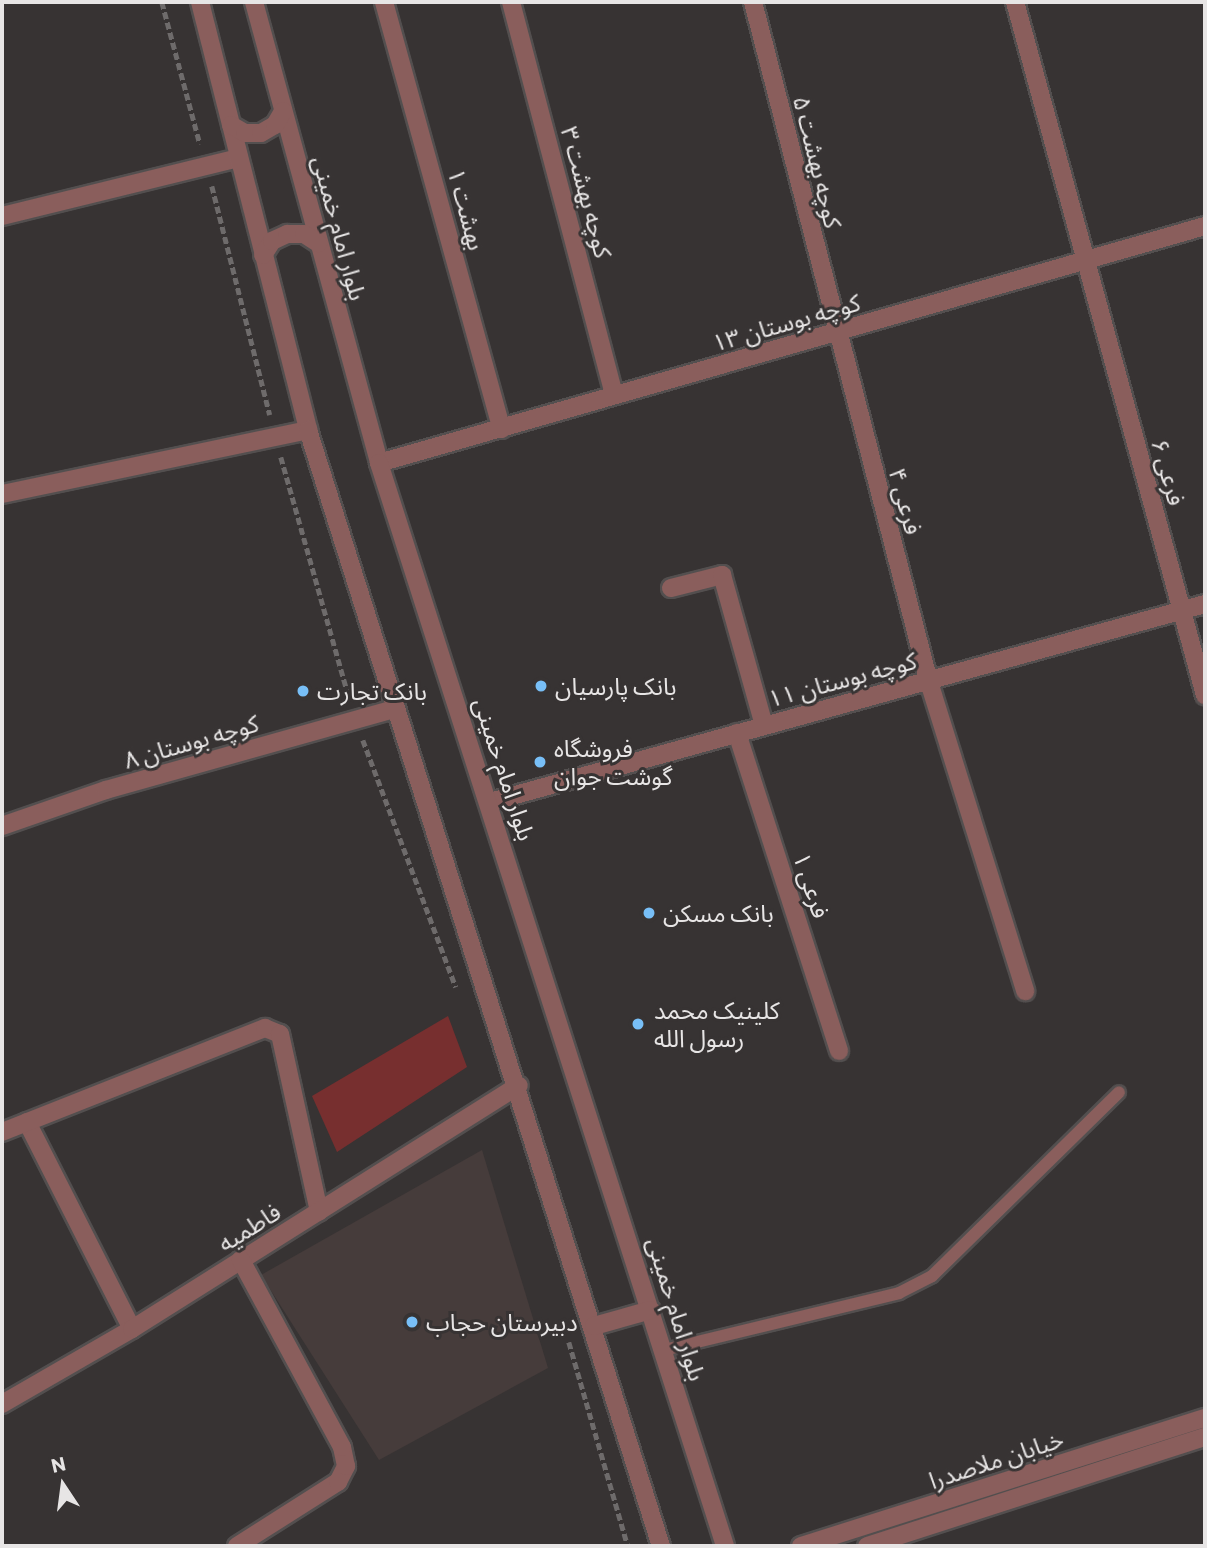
<!DOCTYPE html>
<html>
<head>
<meta charset="utf-8">
<style>
	body { margin:0 }
	#map { position:relative; width:1207px; height:1548px; overflow:hidden; background:#373333; font-family:Commissioner,"Noto Sans Arabic",sans-serif }
	div>[style] { position:absolute }
	.built>* { inset:0; background:#463c3b }
	.green>* { inset:0; background:#772f2f }
	.path>* { height:4.5px; margin-top:-2.25px; transform-origin:0; background:repeating-linear-gradient(90deg,#6e6b6b 0 7px,transparent 0 10.5px) }
	.roads { filter:drop-shadow(2px 0 #534f4f) drop-shadow(-2px 0 #534f4f) drop-shadow(0 2px #534f4f) drop-shadow(0 -2px #534f4f) }
	.service>* { height:12px; margin:-6px; padding:0 6px; transform-origin:6px; border-radius:6px; background:#8a5e5c }
	.minor>* { height:18px; margin:-9px; padding:0 9px; transform-origin:9px; border-radius:9px; background:#8a5e5c }
	.tertiary>* { height:18px; margin:-9px; padding:0 9px; transform-origin:9px; border-radius:9px; background:#8a5e5c }
	.dots>* { width:19px; height:19px; translate:-50% -50%; box-sizing:border-box; border:4px solid #373333; border-radius:50% }
	span { translate:-50% -50%; white-space:nowrap; text-align:center; line-height:1.15; -webkit-text-stroke:6px #373333; paint-order:stroke }
	.street-label { font-size:24px; color:#e7e5e5 }
	.poi-label { font-size:24px; color:#e7e5e5 }
	.left { translate:0 -50%; text-align:left }
	.frame { position:absolute; inset:0; border:4px solid #e7e5e5; pointer-events:none }
	.north { position:absolute; left:28px; top:1450px; width:70px; height:70px; -webkit-text-stroke:5px #373333; paint-order:stroke; rotate:347deg; font-size:19px; font-weight:700; line-height:28px; text-align:center; color:#e7e5e5 }
	.north::after { content:''; display:block; margin:auto; width:24px; height:32px; background:#e7e5e5; clip-path:polygon(50% 0,100% 100%,50% 72%,0 100%) }
</style>
</head>
<body>
<div id="map">
	<div class="built">
		<i style="clip-path:polygon(482px 1150px,548px 1368px,379px 1460px,261px 1275px)"></i>
	</div>
	<div class="green">
		<i style="clip-path:polygon(448px 1016px,467px 1067px,337px 1152px,312px 1096px)"></i>
	</div>
	<div class="path">
		<i style="left:162px;top:2px;width:147px;rotate:75deg"></i>
		<i style="left:212px;top:186px;width:236px;rotate:75.8deg"></i>
		<i style="left:281px;top:457px;width:250px;rotate:74.2deg"></i>
		<i style="left:363px;top:740px;width:264px;rotate:69.4deg"></i>
		<i style="left:569px;top:1342px;width:212px;rotate:73.9deg"></i>
	</div>
	<div class="roads">
		<div class="service">
			<i style="left:664px;top:1350px;width:242px;rotate:-13.6deg"></i>
			<i style="left:899px;top:1293px;width:37px;rotate:-27deg"></i>
			<i style="left:932px;top:1276px;width:262px;rotate:-44.5deg"></i>
		</div>
		<div class="minor">
			<i style="left:384px;top:2px;width:443px;rotate:74.6deg"></i>
			<i style="left:511px;top:2px;width:405px;rotate:75.3deg"></i>
			<i style="left:753px;top:2px;width:702px;rotate:75.49deg"></i>
			<i style="left:929px;top:682px;width:324px;rotate:72.7deg"></i>
			<i style="left:1015px;top:2px;width:719px;rotate:74.67deg"></i>
			<i style="left:2px;top:216px;width:244px;rotate:-13.8deg"></i>
			<i style="left:379px;top:463px;width:859px;rotate:-16.01deg"></i>
			<i style="left:2px;top:494px;width:313px;rotate:-11.8deg"></i>
			<i style="left:671px;top:588px;width:53px;rotate:-14.3deg"></i>
			<i style="left:722px;top:575px;width:156px;rotate:74.4deg"></i>
			<i style="left:737px;top:733px;width:334px;rotate:72.2deg"></i>
			<i style="left:490px;top:802px;width:742px;rotate:-15.48deg"></i>
			<i style="left:2px;top:826px;width:110px;rotate:-19.1deg"></i>
			<i style="left:106px;top:790px;width:300px;rotate:-15.7deg"></i>
			<i style="left:27px;top:1122px;width:232px;rotate:63.1deg"></i>
			<i style="left:2px;top:1132px;width:283px;rotate:-21.6deg"></i>
			<i style="left:265px;top:1028px;width:16px;rotate:22deg"></i>
			<i style="left:280px;top:1034px;width:182px;rotate:77.6deg"></i>
			<i style="left:2px;top:1404px;width:150px;rotate:-30deg"></i>
			<i style="left:132px;top:1329px;width:457px;rotate:-32.2deg"></i>
			<i style="left:237px;top:1546px;width:120px;rotate:-32.4deg"></i>
			<i style="left:338px;top:1482px;width:18px;rotate:-63deg"></i>
			<i style="left:346px;top:1466px;width:19px;rotate:-102deg"></i>
			<i style="left:342px;top:1447px;width:213px;rotate:-118.4deg"></i>
		</div>
		<div class="tertiary">
			<i style="left:200px;top:2px;width:441px;rotate:75.8deg"></i>
			<i style="left:308px;top:430px;width:1170px;rotate:72.45deg"></i>
			<i style="left:254px;top:2px;width:478px;rotate:74.8deg"></i>
			<i style="left:379px;top:463px;width:1137px;rotate:72.28deg"></i>
			<i style="left:231px;top:125px;width:16px;rotate:30deg"></i>
			<i style="left:245px;top:133px;width:16px"></i>
			<i style="left:261px;top:133px;width:16px;rotate:-30deg"></i>
			<i style="left:275px;top:125px;width:16px;rotate:-60deg"></i>
			<i style="left:263px;top:255px;width:17px;rotate:-57deg"></i>
			<i style="left:272px;top:241px;width:17px;rotate:-25deg"></i>
			<i style="left:287px;top:234px;width:17px"></i>
			<i style="left:304px;top:234px;width:17px;rotate:33deg"></i>
			<i style="left:594px;top:1326px;width:59px;rotate:-15.7deg"></i>
			<i style="left:801px;top:1546px;width:424px;rotate:-17.6deg"></i>
			<i style="left:867px;top:1546px;width:355px;rotate:-17.9deg"></i>
		</div>
	</div>
	<div class="dots">
		<i style="left:541px;top:686px;background:#78bff7"></i>
		<i style="left:303px;top:691px;background:#78bff7"></i>
		<i style="left:540px;top:762px;background:#78bff7"></i>
		<i style="left:649px;top:913px;background:#78bff7"></i>
		<i style="left:638px;top:1024px;background:#78bff7"></i>
		<i style="left:412px;top:1322px;background:#78bff7"></i>
	</div>
	<div class="street-label">
		<span style="left:818px;top:162px;rotate:76deg">کوچه بهشت ۵</span>
		<span style="left:587px;top:192px;rotate:75deg">کوچه بهشت ۳</span>
		<span style="left:467px;top:209px;rotate:75deg">بهشت ۱</span>
		<span style="left:340px;top:228px;rotate:75deg">بلوار امام خمینی</span>
		<span style="left:786px;top:322px;rotate:-16deg">کوچه بوستان ۱۳</span>
		<span style="left:1169px;top:472px;rotate:75deg">فرعی ۶</span>
		<span style="left:906px;top:501px;rotate:75deg">فرعی ۴</span>
		<span style="left:842px;top:679px;rotate:-15deg">کوچه بوستان ۱۱</span>
		<span style="left:191px;top:741px;rotate:-16deg">کوچه بوستان ۸</span>
		<span style="left:505px;top:769px;rotate:72deg">بلوار امام خمینی</span>
		<span style="left:812px;top:885px;rotate:72deg">فرعی ۱</span>
		<span style="left:249px;top:1227px;rotate:-32deg">فاطمیه</span>
		<span style="left:677px;top:1309px;rotate:73deg">بلوار امام خمینی</span>
		<span style="left:996px;top:1459px;rotate:-18deg">خیابان ملاصدرا</span>
	</div>
	<div class="poi-label">
		<span class="left" style="left:555px;top:686px">بانک پارسیان</span>
		<span class="left" style="left:317px;top:691px">بانک تجارت</span>
		<span class="left" style="left:554px;top:762px">فروشگاه<br>گوشت جوان</span>
		<span class="left" style="left:663px;top:913px">بانک مسکن</span>
		<span class="left" style="left:654px;top:1024px">کلینیک محمد<br>رسول الله</span>
		<span class="left" style="left:426px;top:1322px">دبیرستان حجاب</span>
	</div>
	<div class="frame"></div>
	<div class="north">N</div>
</div>
</body>
</html>
